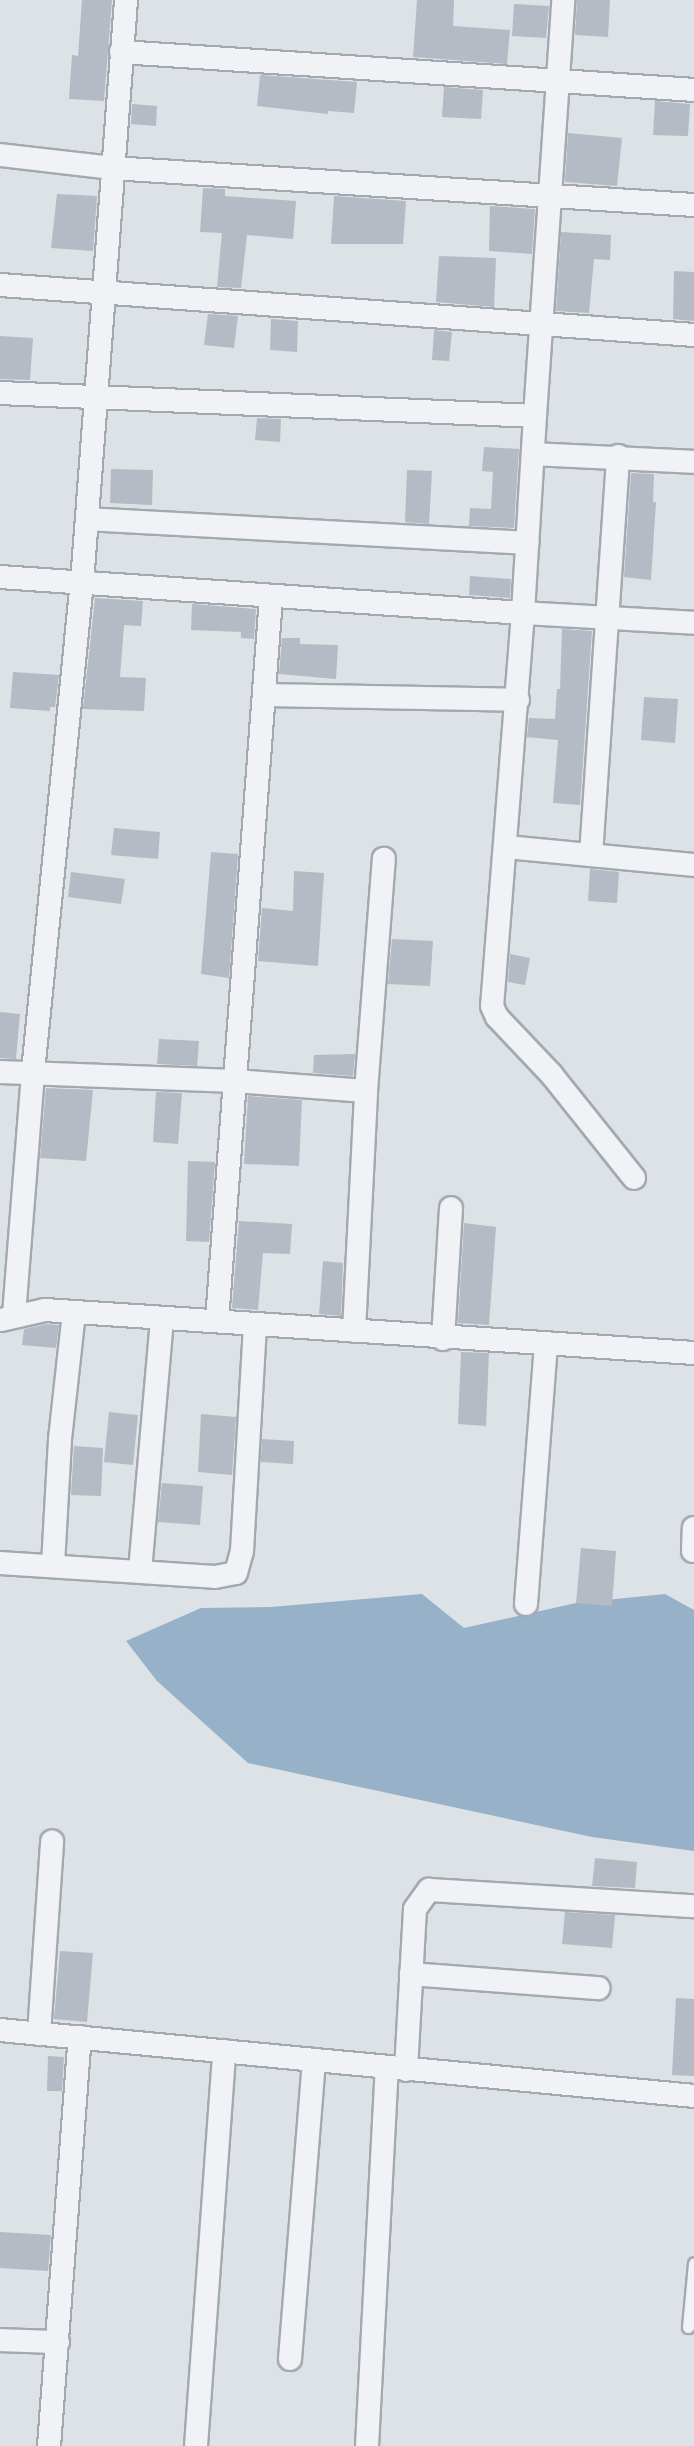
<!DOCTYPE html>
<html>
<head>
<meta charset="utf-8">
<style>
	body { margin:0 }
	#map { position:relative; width:694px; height:2446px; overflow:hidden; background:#dde2e7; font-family:"DM Sans",sans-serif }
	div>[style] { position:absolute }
	.water>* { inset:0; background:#97b1c9 }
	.building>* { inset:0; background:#b4bbc4 }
	.roads { filter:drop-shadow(2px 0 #a2a9b1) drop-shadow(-2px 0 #a2a9b1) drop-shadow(0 2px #a2a9b1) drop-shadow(0 -2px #a2a9b1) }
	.lane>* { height:11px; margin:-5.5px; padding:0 5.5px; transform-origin:5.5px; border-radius:5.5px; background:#f0f2f6 }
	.street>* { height:22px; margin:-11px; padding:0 11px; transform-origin:11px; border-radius:11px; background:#f0f2f6 }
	span { translate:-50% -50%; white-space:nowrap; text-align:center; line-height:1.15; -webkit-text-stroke:7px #edf1f5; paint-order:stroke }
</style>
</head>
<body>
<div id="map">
	<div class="water">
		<i style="clip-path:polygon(422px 1594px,464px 1628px,576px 1603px,665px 1594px,694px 1610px,694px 1851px,592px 1837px,248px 1763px,157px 1681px,126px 1641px,201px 1608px,271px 1607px)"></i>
	</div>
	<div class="building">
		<i style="clip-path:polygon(82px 0,112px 0,104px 101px,69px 99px,72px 55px,78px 56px)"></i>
		<i style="clip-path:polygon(417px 0,454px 0,453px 26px,510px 30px,507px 64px,413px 57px)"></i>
		<i style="clip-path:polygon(577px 0,610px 0,608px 37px,575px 35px)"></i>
		<i style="clip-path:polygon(514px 4px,549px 6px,546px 38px,512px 36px)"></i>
		<i style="clip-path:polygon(260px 75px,357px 82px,354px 113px,328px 111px,328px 114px,257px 106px)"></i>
		<i style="clip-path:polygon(444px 87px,483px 90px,481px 119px,442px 117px)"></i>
		<i style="clip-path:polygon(655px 101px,690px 104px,688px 136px,653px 135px)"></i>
		<i style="clip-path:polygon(132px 104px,157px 106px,156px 126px,131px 124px)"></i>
		<i style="clip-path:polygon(568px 133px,622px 138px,617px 186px,565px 182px)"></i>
		<i style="clip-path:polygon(203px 188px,225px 189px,225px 196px,296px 201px,293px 239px,247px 235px,241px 288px,217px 287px,222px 233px,200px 232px)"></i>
		<i style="clip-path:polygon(57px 194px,97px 196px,93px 251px,51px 248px)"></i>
		<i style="clip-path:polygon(334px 196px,406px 201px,403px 244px,331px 244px)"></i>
		<i style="clip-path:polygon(490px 206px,535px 209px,532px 254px,489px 251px)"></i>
		<i style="clip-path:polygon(561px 232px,611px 235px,610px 260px,594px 259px,589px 313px,556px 311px)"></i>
		<i style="clip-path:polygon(439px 256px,496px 258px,494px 307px,436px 302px)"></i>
		<i style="clip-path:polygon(674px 271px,694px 272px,694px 321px,673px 319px)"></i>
		<i style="clip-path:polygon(208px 314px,238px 316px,234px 348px,204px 345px)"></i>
		<i style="clip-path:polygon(271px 319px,298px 321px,297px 352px,270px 350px)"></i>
		<i style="clip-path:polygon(434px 330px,452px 332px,449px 361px,432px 360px)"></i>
		<i style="clip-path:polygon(0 336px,33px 338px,30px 380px,0 379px)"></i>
		<i style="clip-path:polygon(257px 418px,281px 419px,280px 442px,255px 440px)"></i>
		<i style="clip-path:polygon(484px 447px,519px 449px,514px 528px,469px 526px,470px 508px,491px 509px,493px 472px,482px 471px)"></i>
		<i style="clip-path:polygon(111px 469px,153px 470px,152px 505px,110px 503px)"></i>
		<i style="clip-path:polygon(407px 470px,432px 471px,429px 524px,405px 522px)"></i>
		<i style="clip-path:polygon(631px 473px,654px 474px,653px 502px,656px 502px,651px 580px,624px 577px)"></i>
		<i style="clip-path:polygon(470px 576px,511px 579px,510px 598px,469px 595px)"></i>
		<i style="clip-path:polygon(95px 598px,143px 601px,141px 626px,124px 625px,120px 677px,146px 678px,144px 711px,83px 709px)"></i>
		<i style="clip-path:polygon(192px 604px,256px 609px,254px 639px,241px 638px,241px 632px,191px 630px)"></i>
		<i style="clip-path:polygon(562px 629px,592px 631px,580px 805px,553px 803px,558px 740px,527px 737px,529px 718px,555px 719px,557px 689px,560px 689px)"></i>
		<i style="clip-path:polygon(282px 638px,300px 638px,300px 644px,338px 645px,336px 679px,279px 674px)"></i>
		<i style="clip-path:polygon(13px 672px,59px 675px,55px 707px,50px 707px,50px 711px,10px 708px)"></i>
		<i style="clip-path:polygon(644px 697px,678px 699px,675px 743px,641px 740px)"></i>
		<i style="clip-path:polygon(114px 828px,160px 832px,158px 859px,111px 855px)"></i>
		<i style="clip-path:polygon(211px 852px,238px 854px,229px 978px,201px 974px)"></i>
		<i style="clip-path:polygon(590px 869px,619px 872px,617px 903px,588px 901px)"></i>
		<i style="clip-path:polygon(294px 871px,324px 873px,318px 966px,258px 961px,262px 908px,293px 911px)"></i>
		<i style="clip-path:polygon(71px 872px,125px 879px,121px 904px,68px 897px)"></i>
		<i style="clip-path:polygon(392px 939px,433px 941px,430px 986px,388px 984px)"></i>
		<i style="clip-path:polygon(510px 954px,530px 958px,525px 985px,508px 982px)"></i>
		<i style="clip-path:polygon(0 1012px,20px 1014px,16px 1059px,0 1058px)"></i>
		<i style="clip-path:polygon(159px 1039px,199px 1041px,197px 1066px,157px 1064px)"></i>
		<i style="clip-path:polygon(355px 1054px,353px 1076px,313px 1073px,314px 1055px)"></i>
		<i style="clip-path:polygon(46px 1088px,93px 1090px,86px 1161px,40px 1158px)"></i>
		<i style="clip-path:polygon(156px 1092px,182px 1093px,178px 1144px,153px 1142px)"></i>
		<i style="clip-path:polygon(248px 1096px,302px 1100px,299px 1166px,244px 1164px)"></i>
		<i style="clip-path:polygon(188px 1161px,215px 1162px,209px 1242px,186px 1241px)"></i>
		<i style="clip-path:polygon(239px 1221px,292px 1224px,290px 1254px,263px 1253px,258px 1310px,232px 1308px)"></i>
		<i style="clip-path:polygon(464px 1223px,496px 1227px,489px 1325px,458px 1323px)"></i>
		<i style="clip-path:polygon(323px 1261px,343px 1263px,341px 1316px,319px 1314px)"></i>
		<i style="clip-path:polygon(46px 1324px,59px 1325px,56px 1348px,22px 1345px,24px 1329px)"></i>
		<i style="clip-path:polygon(461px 1352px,489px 1353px,486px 1426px,458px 1424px)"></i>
		<i style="clip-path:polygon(109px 1412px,138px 1415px,133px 1465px,104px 1462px)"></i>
		<i style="clip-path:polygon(201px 1414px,236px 1417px,232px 1475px,198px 1472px)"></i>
		<i style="clip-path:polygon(262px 1439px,294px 1441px,293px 1464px,261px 1462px)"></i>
		<i style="clip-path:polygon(74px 1446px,103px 1448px,101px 1496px,71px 1495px)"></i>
		<i style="clip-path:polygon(162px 1483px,203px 1486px,200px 1525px,158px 1522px)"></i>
		<i style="clip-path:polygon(581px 1548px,616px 1551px,612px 1606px,576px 1603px)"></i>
		<i style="clip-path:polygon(595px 1858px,637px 1862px,635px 1888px,592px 1886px)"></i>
		<i style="clip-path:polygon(565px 1912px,615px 1915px,612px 1948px,562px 1944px)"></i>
		<i style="clip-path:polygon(60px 1951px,93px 1953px,87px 2022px,54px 2019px)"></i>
		<i style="clip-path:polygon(676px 1998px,694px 1999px,694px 2076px,672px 2075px)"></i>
		<i style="clip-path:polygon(48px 2056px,64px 2057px,62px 2091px,47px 2091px)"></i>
		<i style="clip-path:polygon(0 2232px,51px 2235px,48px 2271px,0 2268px)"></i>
	</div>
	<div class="roads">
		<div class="lane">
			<i style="left:688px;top:2327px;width:64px;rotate:-84.6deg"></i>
		</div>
		<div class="street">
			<i style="left:121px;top:52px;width:574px;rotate:3.79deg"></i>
			<i style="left:0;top:155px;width:113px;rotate:6.6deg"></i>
			<i style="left:112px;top:168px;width:583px;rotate:3.64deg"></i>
			<i style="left:0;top:285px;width:696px;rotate:4.12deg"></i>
			<i style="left:0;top:393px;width:535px;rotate:2.46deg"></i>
			<i style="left:535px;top:416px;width:197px;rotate:93.5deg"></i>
			<i style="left:523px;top:613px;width:171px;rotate:3.3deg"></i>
			<i style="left:535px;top:416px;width:417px;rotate:-86.1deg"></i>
			<i style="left:533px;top:454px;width:161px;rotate:2.8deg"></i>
			<i style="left:87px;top:519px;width:441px;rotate:3.1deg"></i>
			<i style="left:0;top:577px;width:524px;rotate:3.94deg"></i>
			<i style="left:523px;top:613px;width:394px;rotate:94.5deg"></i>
			<i style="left:492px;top:1006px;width:12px;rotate:66deg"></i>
			<i style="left:497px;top:1017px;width:79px;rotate:46.5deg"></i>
			<i style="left:551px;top:1074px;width:133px;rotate:51.4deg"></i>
			<i style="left:264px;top:695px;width:254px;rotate:1.1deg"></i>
			<i style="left:507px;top:847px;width:188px;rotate:5.5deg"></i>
			<i style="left:591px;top:855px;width:400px;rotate:-86.1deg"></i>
			<i style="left:0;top:1072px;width:235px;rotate:2.2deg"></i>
			<i style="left:235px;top:1081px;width:131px;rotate:4.4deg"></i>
			<i style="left:14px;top:1315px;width:244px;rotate:-85.5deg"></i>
			<i style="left:33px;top:1072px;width:491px;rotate:-84.3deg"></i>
			<i style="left:82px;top:583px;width:585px;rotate:-85.68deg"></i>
			<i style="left:1px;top:1320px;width:45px;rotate:-12.8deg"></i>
			<i style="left:45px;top:1310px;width:650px;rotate:3.79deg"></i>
			<i style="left:217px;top:1321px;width:725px;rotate:-85.73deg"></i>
			<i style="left:354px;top:1331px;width:240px;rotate:-87.1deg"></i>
			<i style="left:366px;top:1091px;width:233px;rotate:-85.6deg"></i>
			<i style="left:443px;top:1339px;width:131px;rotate:-86.5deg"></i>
			<i style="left:693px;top:1551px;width:23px;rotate:-88deg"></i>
			<i style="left:0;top:1563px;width:215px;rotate:3.7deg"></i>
			<i style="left:215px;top:1577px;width:21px;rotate:-11deg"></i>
			<i style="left:236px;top:1573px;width:23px;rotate:-75deg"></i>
			<i style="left:242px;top:1551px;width:226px;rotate:-86.7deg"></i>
			<i style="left:53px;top:1565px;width:126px;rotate:-86.8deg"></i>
			<i style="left:60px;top:1439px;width:127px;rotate:-83.7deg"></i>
			<i style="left:140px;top:1571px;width:253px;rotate:-85deg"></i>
			<i style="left:526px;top:1604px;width:261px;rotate:-85.6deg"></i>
			<i style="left:411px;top:1974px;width:188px;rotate:4.3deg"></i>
			<i style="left:0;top:2030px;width:697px;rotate:5.43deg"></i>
			<i style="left:39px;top:2034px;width:193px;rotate:-86.1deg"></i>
			<i style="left:406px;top:2070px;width:161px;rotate:-86.8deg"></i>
			<i style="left:415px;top:1909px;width:24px;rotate:-54deg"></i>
			<i style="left:429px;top:1890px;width:265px;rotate:3.5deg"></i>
			<i style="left:0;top:2340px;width:58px;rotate:2deg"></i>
			<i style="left:290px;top:2359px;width:300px;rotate:-85.4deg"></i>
			<i style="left:49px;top:2446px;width:410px;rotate:-85.7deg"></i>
			<i style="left:196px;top:2446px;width:396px;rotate:-85.9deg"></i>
			<i style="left:367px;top:2446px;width:379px;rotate:-87deg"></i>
		</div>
	</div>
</div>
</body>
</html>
